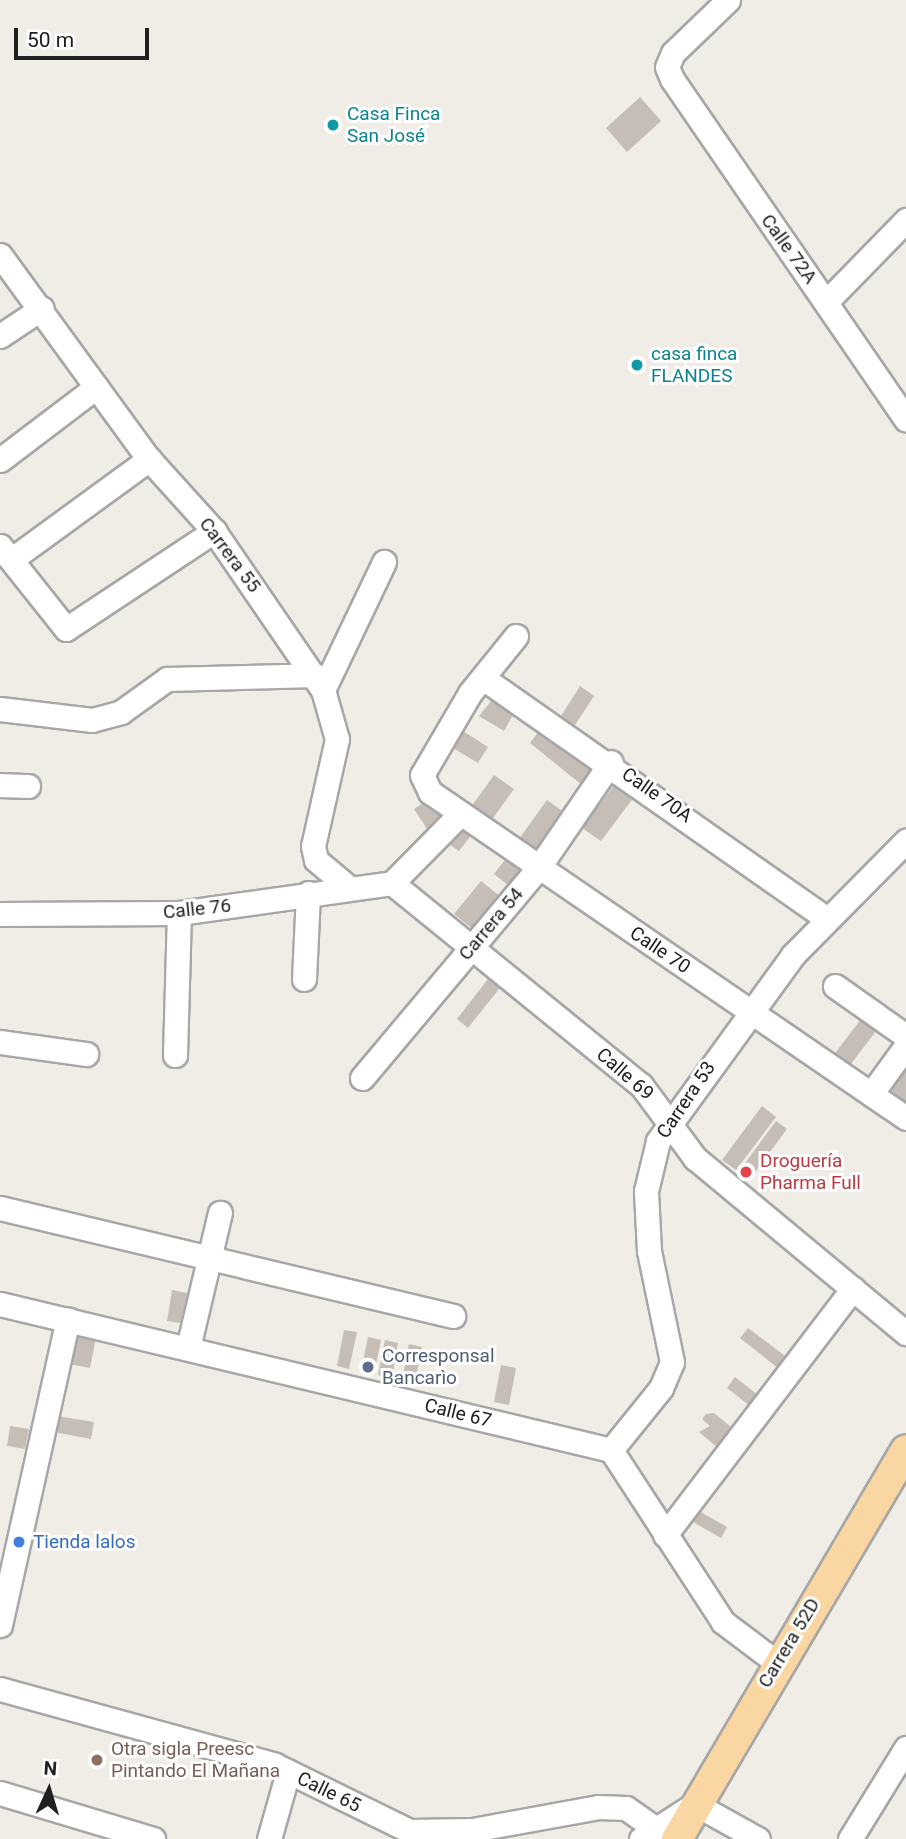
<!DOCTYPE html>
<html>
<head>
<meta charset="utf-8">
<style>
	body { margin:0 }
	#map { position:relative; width:906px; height:1839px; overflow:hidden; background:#f0ede7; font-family:Roboto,sans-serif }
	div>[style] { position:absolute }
	.building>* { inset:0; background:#c5bdb6 }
	.roads { filter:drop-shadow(2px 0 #a7a7a7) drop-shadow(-2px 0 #a7a7a7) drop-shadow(0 2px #a7a7a7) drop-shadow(0 -2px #a7a7a7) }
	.minor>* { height:23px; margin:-11.5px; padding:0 11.5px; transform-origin:11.5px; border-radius:11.5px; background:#fff }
	.major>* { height:30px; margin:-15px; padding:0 15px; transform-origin:15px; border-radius:15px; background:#fad6a2 }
	.dots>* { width:19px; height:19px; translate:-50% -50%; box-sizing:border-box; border:4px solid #fff; border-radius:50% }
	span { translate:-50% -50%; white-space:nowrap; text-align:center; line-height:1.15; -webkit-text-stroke:6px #fff; paint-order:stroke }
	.culture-label { font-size:19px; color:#0d838f }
	.left { translate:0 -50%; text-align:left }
	.street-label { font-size:19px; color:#202020 }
	.health-label { font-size:19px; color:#be3a42 }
	.service-label { font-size:19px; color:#4e5e75 }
	.shop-label { font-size:19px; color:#366cbe }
	.education-label { font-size:19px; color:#785e54 }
	.north { position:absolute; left:14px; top:1755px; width:70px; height:70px; -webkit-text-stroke:5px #fff; paint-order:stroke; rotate:4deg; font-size:19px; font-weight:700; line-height:28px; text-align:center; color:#202020 }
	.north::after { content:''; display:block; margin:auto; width:24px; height:32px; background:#202020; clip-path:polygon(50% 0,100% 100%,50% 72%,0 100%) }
	.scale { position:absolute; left:14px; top:28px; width:135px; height:32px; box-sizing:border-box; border:4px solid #202020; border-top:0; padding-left:9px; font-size:21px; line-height:24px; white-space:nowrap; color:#202020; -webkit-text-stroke:5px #fff; paint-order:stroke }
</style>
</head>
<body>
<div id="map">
	<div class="building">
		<i style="clip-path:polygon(640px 97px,661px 121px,627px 152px,606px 128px)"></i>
		<i style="clip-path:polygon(580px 686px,594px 696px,575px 725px,561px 716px)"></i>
		<i style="clip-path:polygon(492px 700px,514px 713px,504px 731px,479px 716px)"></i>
		<i style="clip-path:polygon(541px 728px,600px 773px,588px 790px,530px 743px)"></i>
		<i style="clip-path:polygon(463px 731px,488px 747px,478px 763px,453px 748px)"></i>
		<i style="clip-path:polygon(494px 775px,514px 789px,491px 821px,471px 807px)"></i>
		<i style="clip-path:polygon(615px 784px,637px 793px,601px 841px,582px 828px)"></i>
		<i style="clip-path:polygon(547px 800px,565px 813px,540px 848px,530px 847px,519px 839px)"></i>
		<i style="clip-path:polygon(426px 801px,444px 819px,429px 832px,414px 809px)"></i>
		<i style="clip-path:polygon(466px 829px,472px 834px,459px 851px,450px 845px)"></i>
		<i style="clip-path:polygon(507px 857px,523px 875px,513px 889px,494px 874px)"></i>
		<i style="clip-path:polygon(481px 881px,501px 897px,474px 930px,454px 914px)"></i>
		<i style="clip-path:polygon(491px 975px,503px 984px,468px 1028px,457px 1019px)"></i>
		<i style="clip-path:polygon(864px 1015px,879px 1027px,848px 1068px,833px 1056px)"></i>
		<i style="clip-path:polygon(906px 1067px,906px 1106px,889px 1096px)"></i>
		<i style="clip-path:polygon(762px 1106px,776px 1117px,736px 1170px,722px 1160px)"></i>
		<i style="clip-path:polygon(776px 1121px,787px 1129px,748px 1182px,737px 1174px)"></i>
		<i style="clip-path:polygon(172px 1290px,187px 1293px,181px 1323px,167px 1321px)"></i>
		<i style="clip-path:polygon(748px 1328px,788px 1358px,779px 1369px,740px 1338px)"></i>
		<i style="clip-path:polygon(344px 1330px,357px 1332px,349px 1369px,337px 1366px)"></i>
		<i style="clip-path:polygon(78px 1334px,96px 1337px,90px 1368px,69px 1364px)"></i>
		<i style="clip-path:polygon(368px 1337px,381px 1340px,374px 1374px,361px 1371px)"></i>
		<i style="clip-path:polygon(385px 1340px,398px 1343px,392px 1378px,378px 1375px)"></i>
		<i style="clip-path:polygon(409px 1344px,422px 1347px,415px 1382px,402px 1380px)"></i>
		<i style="clip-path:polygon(501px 1365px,516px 1368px,509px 1405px,494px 1402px)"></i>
		<i style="clip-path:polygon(735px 1377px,758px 1395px,750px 1406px,727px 1388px)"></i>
		<i style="clip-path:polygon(714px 1413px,736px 1431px,718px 1448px,699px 1432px,710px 1426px,702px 1419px,706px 1414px)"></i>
		<i style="clip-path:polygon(57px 1416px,94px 1422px,91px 1439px,54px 1432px)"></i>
		<i style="clip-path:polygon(10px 1426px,29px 1429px,25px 1449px,7px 1446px)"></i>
		<i style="clip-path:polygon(692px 1507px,727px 1527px,721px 1538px,686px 1518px)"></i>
	</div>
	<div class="roads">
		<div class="minor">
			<i style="left:728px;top:0;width:76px;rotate:136.1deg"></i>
			<i style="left:673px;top:53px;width:15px;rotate:113deg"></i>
			<i style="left:667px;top:67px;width:13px;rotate:67deg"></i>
			<i style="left:672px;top:79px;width:413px;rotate:55.5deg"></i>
			<i style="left:0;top:255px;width:253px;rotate:53.9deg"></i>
			<i style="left:149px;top:459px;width:97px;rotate:47.9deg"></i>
			<i style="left:214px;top:531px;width:193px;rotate:55.6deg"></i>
			<i style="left:323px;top:690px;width:51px;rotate:74.1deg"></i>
			<i style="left:337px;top:739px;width:110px;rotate:102.6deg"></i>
			<i style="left:313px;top:846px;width:14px;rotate:78deg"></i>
			<i style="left:316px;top:860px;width:39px;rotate:40deg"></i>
			<i style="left:826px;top:302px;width:115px;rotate:-45.7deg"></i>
			<i style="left:0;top:336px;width:50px;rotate:-33.7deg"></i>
			<i style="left:0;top:460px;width:121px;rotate:-37.2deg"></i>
			<i style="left:0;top:546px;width:106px;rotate:51.5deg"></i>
			<i style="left:66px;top:629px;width:178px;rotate:-33.5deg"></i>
			<i style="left:12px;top:559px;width:170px;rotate:-36.1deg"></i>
			<i style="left:516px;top:636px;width:73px;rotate:128.9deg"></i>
			<i style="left:470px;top:693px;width:95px;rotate:120.3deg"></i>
			<i style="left:422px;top:775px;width:19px;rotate:65deg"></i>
			<i style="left:430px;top:792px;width:577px;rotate:34.41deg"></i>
			<i style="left:483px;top:678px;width:419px;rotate:35deg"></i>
			<i style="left:323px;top:690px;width:142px;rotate:-64.5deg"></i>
			<i style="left:0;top:709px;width:93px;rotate:6.8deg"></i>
			<i style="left:92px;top:720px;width:30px;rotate:-15deg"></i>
			<i style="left:121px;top:712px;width:57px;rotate:-35.7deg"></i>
			<i style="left:167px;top:679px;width:148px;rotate:-1.5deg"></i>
			<i style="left:0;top:785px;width:28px;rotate:2deg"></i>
			<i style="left:392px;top:883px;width:321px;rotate:39.1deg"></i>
			<i style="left:641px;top:1085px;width:91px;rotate:53.5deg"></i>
			<i style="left:695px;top:1158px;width:274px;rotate:39.7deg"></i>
			<i style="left:392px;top:883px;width:95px;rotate:-45.4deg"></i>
			<i style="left:0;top:914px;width:179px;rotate:-0.3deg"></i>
			<i style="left:179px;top:913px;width:215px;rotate:-8deg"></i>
			<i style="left:304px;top:979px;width:86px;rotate:-87.3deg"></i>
			<i style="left:835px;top:986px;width:87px;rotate:35.2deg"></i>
			<i style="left:0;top:1042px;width:87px;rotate:7.9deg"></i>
			<i style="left:175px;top:1055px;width:142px;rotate:-88.4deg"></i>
			<i style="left:362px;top:1078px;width:275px;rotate:-50deg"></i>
			<i style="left:539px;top:867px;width:127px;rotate:-55.6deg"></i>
			<i style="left:871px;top:1094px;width:59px;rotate:-53.9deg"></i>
			<i style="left:0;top:1208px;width:466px;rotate:13.4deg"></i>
			<i style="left:0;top:1304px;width:628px;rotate:13.44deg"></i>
			<i style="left:611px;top:1450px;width:205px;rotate:56.9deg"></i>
			<i style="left:723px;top:1622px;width:66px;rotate:37deg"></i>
			<i style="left:188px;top:1348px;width:139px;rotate:-76.7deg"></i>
			<i style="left:611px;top:1450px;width:80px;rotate:-51.1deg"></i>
			<i style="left:661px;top:1388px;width:28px;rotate:-67deg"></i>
			<i style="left:672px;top:1362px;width:113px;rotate:-101.7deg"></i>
			<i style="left:649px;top:1251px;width:60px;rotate:-92.9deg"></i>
			<i style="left:646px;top:1191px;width:51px;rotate:-76.5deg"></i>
			<i style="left:658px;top:1141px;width:230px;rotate:-54deg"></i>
			<i style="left:793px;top:955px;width:161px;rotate:-45.3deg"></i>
			<i style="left:665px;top:1535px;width:310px;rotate:-52.7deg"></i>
			<i style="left:0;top:1625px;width:313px;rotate:-77.5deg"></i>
			<i style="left:0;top:1689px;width:285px;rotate:15.4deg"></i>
			<i style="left:275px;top:1765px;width:150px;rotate:26.1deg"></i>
			<i style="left:410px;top:1831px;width:62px;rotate:-0.9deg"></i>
			<i style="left:472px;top:1830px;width:128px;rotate:-10.3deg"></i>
			<i style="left:598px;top:1807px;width:28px;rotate:2deg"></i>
			<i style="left:626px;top:1808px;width:37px;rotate:35deg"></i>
			<i style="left:0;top:1793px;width:160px;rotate:16.7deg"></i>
			<i style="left:269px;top:1839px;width:70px;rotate:-74.2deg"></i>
			<i style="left:641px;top:1839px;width:64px;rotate:-32.9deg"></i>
			<i style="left:695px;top:1804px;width:72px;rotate:29.1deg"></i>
			<i style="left:850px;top:1839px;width:107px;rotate:-58.4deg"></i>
		</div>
		<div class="major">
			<i style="left:677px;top:1839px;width:451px;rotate:-59.5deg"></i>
		</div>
	</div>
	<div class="dots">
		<i style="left:333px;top:125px;background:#0f9aa8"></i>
		<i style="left:637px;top:365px;background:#0f9aa8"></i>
		<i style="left:746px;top:1172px;background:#e0444e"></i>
		<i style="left:368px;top:1367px;background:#5c6f8a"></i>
		<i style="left:19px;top:1542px;background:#3f7fe0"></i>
		<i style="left:97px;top:1760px;background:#8d6e63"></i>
	</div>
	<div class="culture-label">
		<span class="left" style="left:347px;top:125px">Casa Finca<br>San José</span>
		<span class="left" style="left:651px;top:365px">casa finca<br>FLANDES</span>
	</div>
	<div class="street-label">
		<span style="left:789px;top:249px;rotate:54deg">Calle 72A</span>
		<span style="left:230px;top:555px;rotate:53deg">Carrera 55</span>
		<span style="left:657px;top:795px;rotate:35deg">Calle 70A</span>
		<span style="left:197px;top:909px;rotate:-6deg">Calle 76</span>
		<span style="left:491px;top:924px;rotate:-50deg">Carrera 54</span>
		<span style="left:660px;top:950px;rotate:34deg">Calle 70</span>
		<span style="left:625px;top:1074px;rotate:41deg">Calle 69</span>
		<span style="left:686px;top:1100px;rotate:-56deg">Carrera 53</span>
		<span style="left:458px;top:1413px;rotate:14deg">Calle 67</span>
		<span style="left:789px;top:1643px;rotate:-59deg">Carrera 52D</span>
		<span style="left:329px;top:1792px;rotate:26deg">Calle 65</span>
	</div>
	<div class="health-label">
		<span class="left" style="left:760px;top:1172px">Droguería<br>Pharma Full</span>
	</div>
	<div class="service-label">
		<span class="left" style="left:382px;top:1367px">Corresponsal<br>Bancarìo</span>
	</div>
	<div class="shop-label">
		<span class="left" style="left:33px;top:1542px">Tienda lalos</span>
	</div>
	<div class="education-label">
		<span class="left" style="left:111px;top:1760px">Otra sigla Preesc<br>Pintando El Mañana</span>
	</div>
	<div class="north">N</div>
	<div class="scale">50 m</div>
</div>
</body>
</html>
